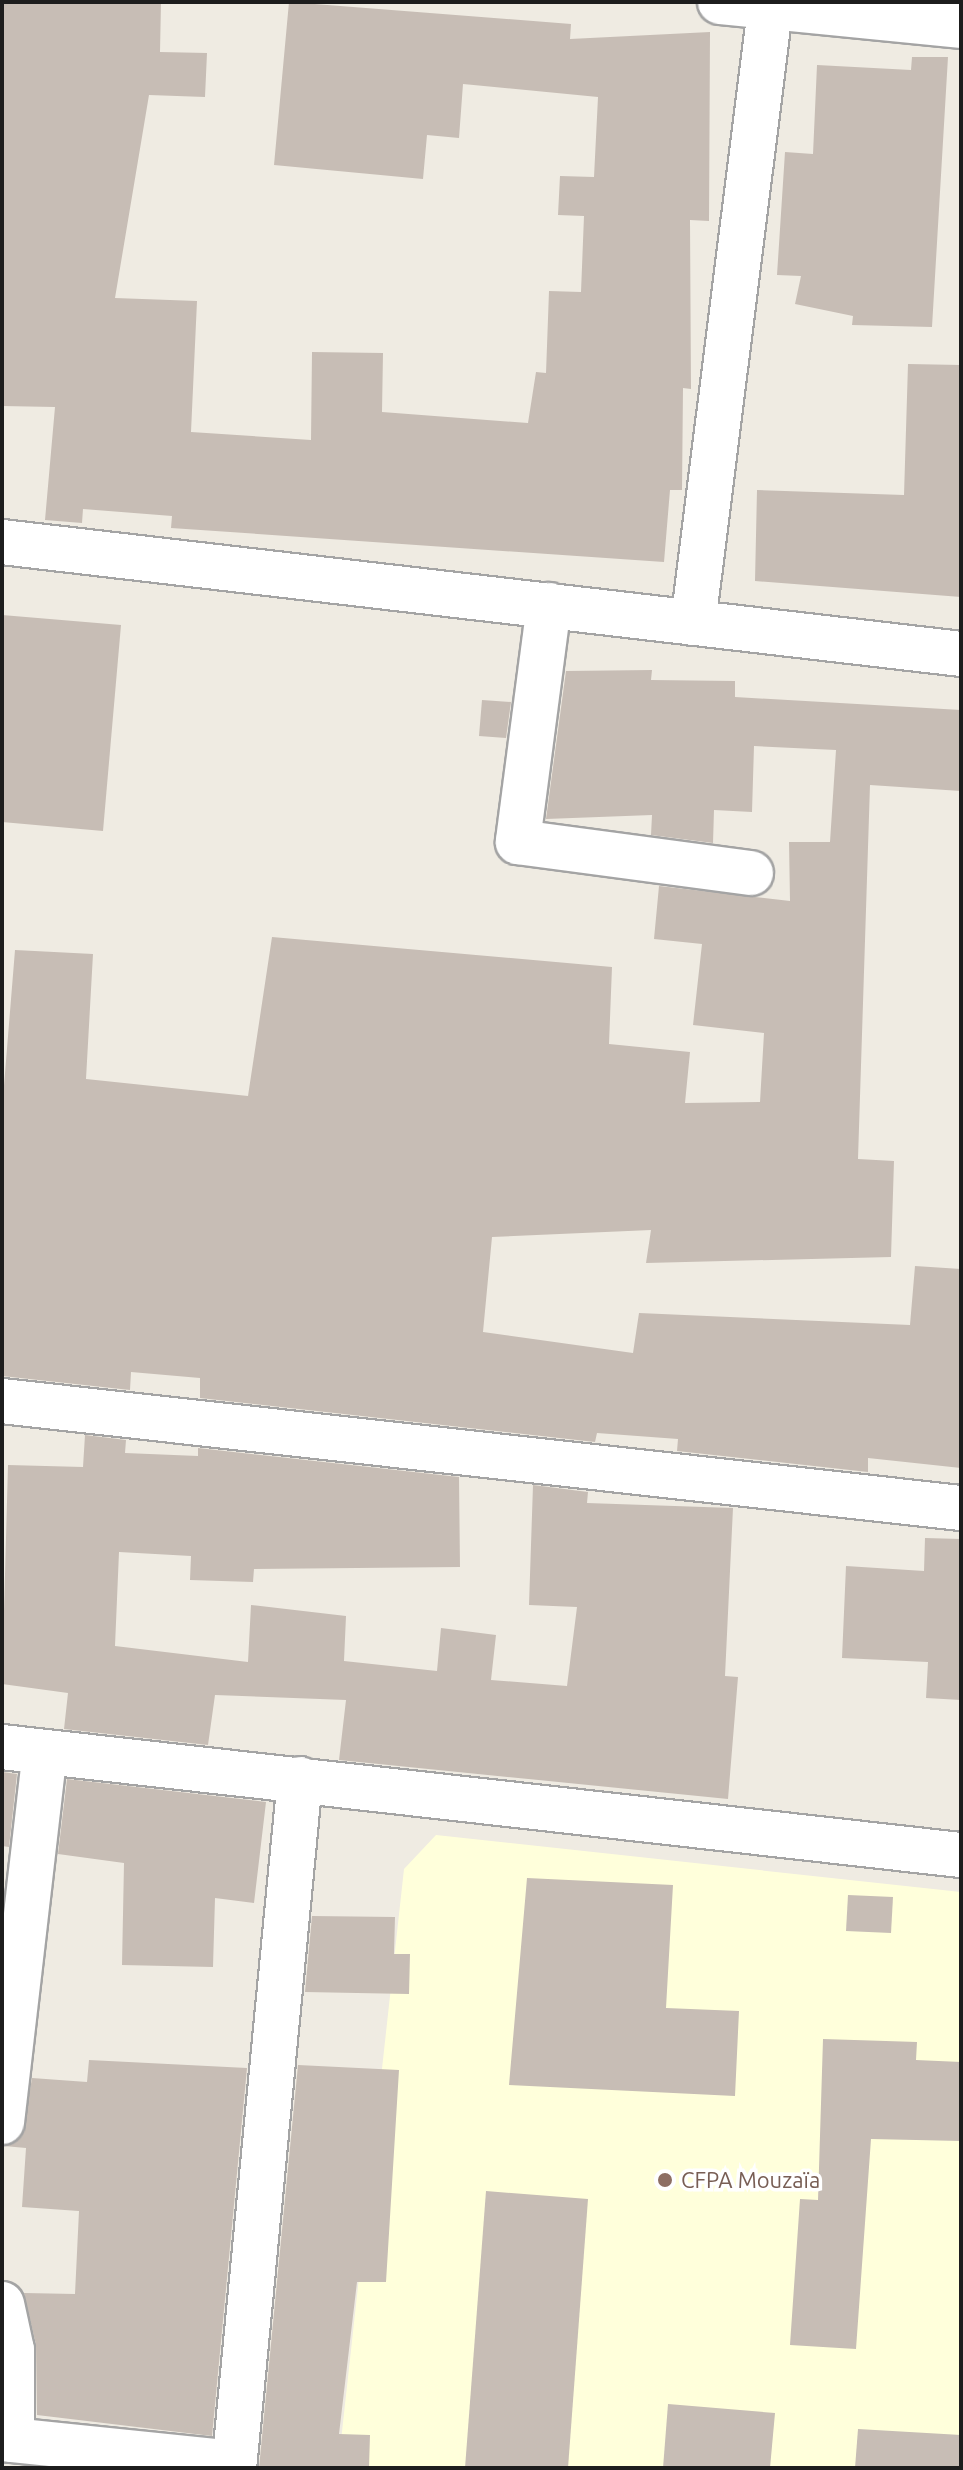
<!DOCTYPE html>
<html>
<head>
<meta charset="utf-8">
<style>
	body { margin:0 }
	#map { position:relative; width:963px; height:2470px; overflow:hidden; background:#efebe2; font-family:Ubuntu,sans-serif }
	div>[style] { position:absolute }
	.education>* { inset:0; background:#ffffdb }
	.building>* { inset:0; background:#c7bdb5 }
	.roads { filter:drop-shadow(2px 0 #a4a4a4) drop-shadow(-2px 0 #a4a4a4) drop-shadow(0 2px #a4a4a4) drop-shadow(0 -2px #a4a4a4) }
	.minor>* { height:44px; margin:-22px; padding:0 22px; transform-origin:22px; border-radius:22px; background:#fff }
	.dots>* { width:22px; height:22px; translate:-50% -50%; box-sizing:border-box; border:4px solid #fff; border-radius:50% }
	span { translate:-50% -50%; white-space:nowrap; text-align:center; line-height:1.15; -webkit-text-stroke:7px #fff; paint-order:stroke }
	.education-label { font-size:22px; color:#785e54 }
	.left { translate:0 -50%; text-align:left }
	.frame { position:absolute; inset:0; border:4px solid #1d1d1d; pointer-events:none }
</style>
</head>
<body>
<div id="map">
	<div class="education">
		<i style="clip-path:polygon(436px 1835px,961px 1892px,961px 2468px,338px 2468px,404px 1869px)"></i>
	</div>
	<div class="building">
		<i style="clip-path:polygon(2px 2px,161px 2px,160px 52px,207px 53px,205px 97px,149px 95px,115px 298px,197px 301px,191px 432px,311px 440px,312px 352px,383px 353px,382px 412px,528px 423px,536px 372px,546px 373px,549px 291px,581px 292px,584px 216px,558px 215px,560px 176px,594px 177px,598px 97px,463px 84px,459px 138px,427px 135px,423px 179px,274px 165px,289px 2px,571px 24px,570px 39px,710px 32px,709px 221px,690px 220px,691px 389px,683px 388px,682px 490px,670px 490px,664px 562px,171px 528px,172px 516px,83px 509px,82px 523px,45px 520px,55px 407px,2px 406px)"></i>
		<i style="clip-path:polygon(912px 57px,948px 57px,932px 327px,852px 325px,853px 316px,795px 304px,801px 276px,777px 275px,785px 152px,813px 154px,817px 65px,911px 70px)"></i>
		<i style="clip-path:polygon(908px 364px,961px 365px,961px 597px,755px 581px,757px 490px,904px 495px)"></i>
		<i style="clip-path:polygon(2px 615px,121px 625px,103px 831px,2px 822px)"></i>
		<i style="clip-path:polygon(652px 670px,651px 680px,735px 681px,735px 697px,961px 710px,961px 791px,870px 785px,858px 1159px,894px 1161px,891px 1257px,646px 1263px,651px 1230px,492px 1237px,483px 1332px,633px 1353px,639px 1313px,910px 1325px,915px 1266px,961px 1269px,961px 1468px,868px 1458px,868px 1472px,677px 1451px,678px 1439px,597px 1433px,595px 1442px,200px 1398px,200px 1378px,131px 1372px,130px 1390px,2px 1376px,2px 1110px,15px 950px,93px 954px,86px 1079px,248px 1096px,272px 937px,612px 967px,609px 1044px,690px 1052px,685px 1103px,760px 1102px,764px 1033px,693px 1025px,702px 944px,654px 939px,659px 886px,790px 901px,789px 842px,830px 842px,836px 750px,754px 746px,752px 812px,714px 810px,713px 843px,651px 835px,652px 815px,546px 819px,566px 671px)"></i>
		<i style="clip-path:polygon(482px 700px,511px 702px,506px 738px,479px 736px)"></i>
		<i style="clip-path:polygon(85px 1435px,126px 1440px,125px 1453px,198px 1456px,198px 1448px,459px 1477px,460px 1567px,254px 1569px,253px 1582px,190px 1580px,191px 1556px,119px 1552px,115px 1646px,248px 1662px,251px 1605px,346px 1616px,344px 1661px,437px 1671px,441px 1628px,496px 1635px,491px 1680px,567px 1686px,577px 1607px,529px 1605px,533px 1485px,588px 1492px,587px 1503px,733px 1508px,725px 1676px,738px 1677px,728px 1799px,339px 1760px,346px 1700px,215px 1695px,208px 1745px,64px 1729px,68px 1693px,2px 1684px,8px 1465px,83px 1467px)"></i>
		<i style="clip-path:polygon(925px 1538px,961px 1539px,961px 1700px,926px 1698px,928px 1662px,842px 1658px,846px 1566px,924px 1571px)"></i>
		<i style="clip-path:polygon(2px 1772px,17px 1774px,9px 1847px,2px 1846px)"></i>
		<i style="clip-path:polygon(67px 1779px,266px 1802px,254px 1903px,215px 1898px,213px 1967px,122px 1965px,124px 1863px,58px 1854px)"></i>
		<i style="clip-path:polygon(527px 1878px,673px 1885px,666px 2008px,739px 2011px,735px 2096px,509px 2085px)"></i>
		<i style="clip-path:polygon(848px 1895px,893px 1897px,891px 1933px,846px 1931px)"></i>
		<i style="clip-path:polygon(312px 1916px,395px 1917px,394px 1954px,410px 1954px,409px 1994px,305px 1992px)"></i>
		<i style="clip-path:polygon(823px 2039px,917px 2042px,916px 2060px,961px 2062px,961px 2141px,871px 2139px,856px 2349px,790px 2345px,800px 2199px,818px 2200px)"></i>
		<i style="clip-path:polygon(89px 2060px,247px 2068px,212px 2436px,37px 2415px,36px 2345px,24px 2293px,75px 2294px,79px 2211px,22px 2207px,26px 2148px,4px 2146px,22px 2136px,32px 2078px,87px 2082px)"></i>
		<i style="clip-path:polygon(298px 2065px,399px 2070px,386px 2282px,357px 2282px,339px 2434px,370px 2435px,369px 2468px,259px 2468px)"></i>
		<i style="clip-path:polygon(486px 2191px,588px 2199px,568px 2468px,465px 2468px)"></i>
		<i style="clip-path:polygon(668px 2404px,775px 2413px,770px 2468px,663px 2468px)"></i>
		<i style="clip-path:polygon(858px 2429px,961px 2435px,961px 2468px,855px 2468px)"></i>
	</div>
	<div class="roads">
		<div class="minor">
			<i style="left:720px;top:2px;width:242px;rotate:5.7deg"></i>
			<i style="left:2px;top:542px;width:966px;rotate:6.66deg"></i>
			<i style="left:549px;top:605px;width:239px;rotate:97.5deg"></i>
			<i style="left:518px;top:842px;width:235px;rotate:7.6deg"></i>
			<i style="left:693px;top:623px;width:626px;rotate:-82.84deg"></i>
			<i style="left:2px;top:1401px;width:965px;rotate:6.37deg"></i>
			<i style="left:2px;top:1747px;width:965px;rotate:6.43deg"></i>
			<i style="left:2px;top:2122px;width:372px;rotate:-83.4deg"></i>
			<i style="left:2px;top:2304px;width:47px;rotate:77.7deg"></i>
			<i style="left:12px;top:2350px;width:90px;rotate:90deg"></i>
			<i style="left:2px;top:2439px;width:233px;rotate:5.9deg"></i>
			<i style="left:234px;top:2468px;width:692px;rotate:-84.53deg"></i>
		</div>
	</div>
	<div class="dots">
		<i style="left:665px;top:2180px;background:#8d6e63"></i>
	</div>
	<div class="education-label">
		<span class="left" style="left:681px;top:2180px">CFPA Mouzaïa</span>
	</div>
	<div class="frame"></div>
</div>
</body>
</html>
